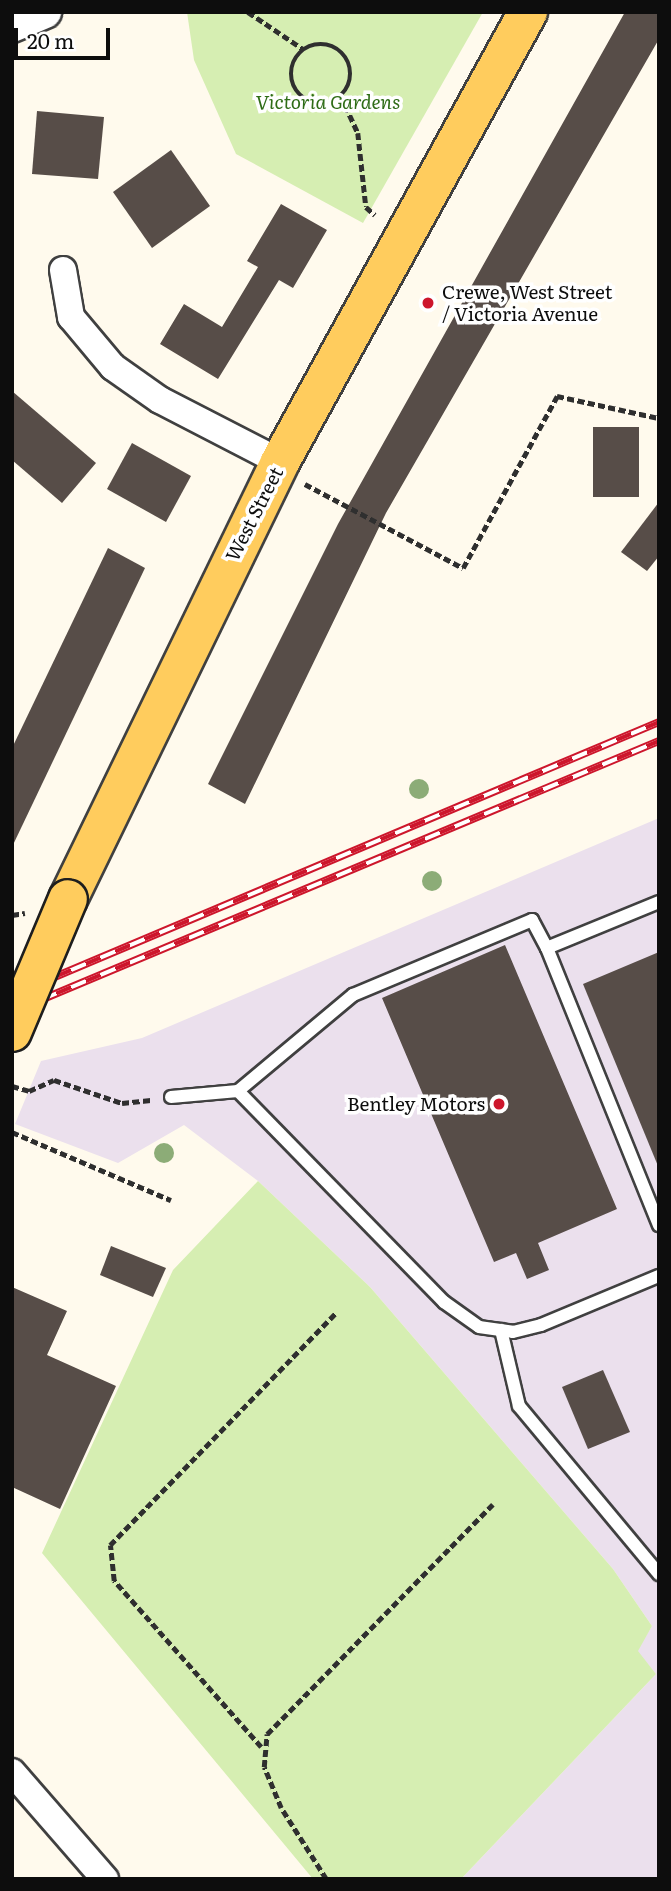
<!DOCTYPE html>
<html>
<head>
<meta charset="utf-8">
<style>
	body { margin:0 }
	#map { position:relative; width:671px; height:1891px; overflow:hidden; background:#fffaed; font-family:Literata,serif }
	div>[style] { position:absolute }
	.industrial>* { inset:0; background:#ebe0ed }
	.green>* { inset:0; background:#d6eeb2 }
	.building>* { inset:0; background:#574d48 }
	.path>* { height:4.5px; margin-top:-2.25px; transform-origin:0; background:repeating-linear-gradient(90deg,#2f2f2f 0 7px,transparent 0 10.5px) }
	.path>.ring { margin:-2.25px; padding:0; box-sizing:content-box; background:none; border:4.5px solid #2f2f2f; border-radius:50% }
	.roads { filter:drop-shadow(2px 0 #404040) drop-shadow(-2px 0 #404040) drop-shadow(0 2px #404040) drop-shadow(0 -2px #404040) }
	.service>* { height:12px; margin:-6px; padding:0 6px; transform-origin:6px; border-radius:6px; background:#fff }
	.minor>* { height:26px; margin:-13px; padding:0 13px; transform-origin:13px; border-radius:13px; background:#fff }
	.tertiary>* { height:32px; margin:-16px; padding:0 16px; transform-origin:16px; border-radius:16px; background:#fff }
	.primary>* { height:38px; margin:-19px; padding:0 19px; transform-origin:19px; border-radius:19px; background:#ffcc5d }
	.rail>* { height:8px; margin-top:-4px; transform-origin:0; background:repeating-linear-gradient(90deg,#fff 0 16px,#cd162c 0 32px); box-sizing:border-box; border-block:2px solid #cd162c }
	.bridges { filter:drop-shadow(2px 0 #1e1e1e) drop-shadow(-2px 0 #1e1e1e) drop-shadow(0 2px #1e1e1e) drop-shadow(0 -2px #1e1e1e) }
	.primary-bridge>* { height:38px; margin:-19px; padding:0 19px; transform-origin:19px; border-radius:19px; background:#ffcc5d }
	.trees>* { width:20px; height:20px; margin:-10px; border-radius:50%; background:#8cac77 }
	.dots>* { width:19px; height:19px; translate:-50% -50%; box-sizing:border-box; border:4px solid #fff; border-radius:50% }
	span { translate:-50% -50%; white-space:nowrap; text-align:center; line-height:1.15; -webkit-text-stroke:7px #fff; paint-order:stroke }
	.park-label { font-size:19px; color:#2e6c16; font-style:italic }
	.poi-label { font-size:19px; color:#0d0d0d }
	.left { translate:0 -50%; text-align:left }
	.right { translate:-100% -50%; text-align:right }
	.street-label { font-size:19px; color:#0d0d0d }
	.frame { position:absolute; inset:0; border:14px solid #0d0d0d; pointer-events:none }
	.scale { position:absolute; left:14px; top:28px; width:96px; height:32px; box-sizing:border-box; border:4px solid #0d0d0d; border-top:0; padding-left:9px; font-size:21px; line-height:24px; white-space:nowrap; color:#0d0d0d; -webkit-text-stroke:5px #fff; paint-order:stroke }
</style>
</head>
<body>
<div id="map">
	<div class="industrial">
		<i style="clip-path:polygon(659px 818px,659px 1879px,461px 1879px,656px 1674px,637px 1651px,652px 1626px,613px 1569px,370px 1287px,258px 1181px,184px 1125px,118px 1163px,15px 1124px,41px 1061px,142px 1038px)"></i>
	</div>
	<div class="green">
		<i style="clip-path:polygon(187px 12px,483px 12px,363px 223px,236px 154px,194px 60px)"></i>
		<i style="clip-path:polygon(258px 1181px,370px 1287px,613px 1569px,652px 1626px,638px 1651px,656px 1674px,461px 1879px,313px 1879px,42px 1553px,173px 1270px)"></i>
	</div>
	<div class="building">
		<i style="clip-path:polygon(625px 12px,659px 12px,659px 39px,386px 513px,245px 804px,208px 784px,338px 524px)"></i>
		<i style="clip-path:polygon(37px 111px,104px 117px,98px 179px,32px 174px)"></i>
		<i style="clip-path:polygon(171px 150px,210px 206px,152px 248px,113px 192px)"></i>
		<i style="clip-path:polygon(281px 204px,327px 230px,293px 288px,279px 280px,218px 379px,160px 344px,184px 304px,222px 327px,258px 267px,247px 261px)"></i>
		<i style="clip-path:polygon(12px 391px,96px 463px,62px 503px,12px 460px)"></i>
		<i style="clip-path:polygon(593px 427px,639px 427px,639px 497px,593px 497px)"></i>
		<i style="clip-path:polygon(132px 443px,191px 476px,166px 522px,107px 489px)"></i>
		<i style="clip-path:polygon(659px 502px,659px 556px,647px 571px,621px 552px)"></i>
		<i style="clip-path:polygon(108px 548px,145px 568px,12px 847px,12px 748px)"></i>
		<i style="clip-path:polygon(505px 945px,617px 1209px,538px 1243px,549px 1270px,527px 1279px,516px 1253px,494px 1262px,382px 998px)"></i>
		<i style="clip-path:polygon(659px 952px,659px 1166px,658px 1166px,583px 984px)"></i>
		<i style="clip-path:polygon(111px 1246px,166px 1268px,153px 1297px,100px 1275px)"></i>
		<i style="clip-path:polygon(12px 1287px,67px 1311px,47px 1355px,116px 1386px,60px 1509px,12px 1487px)"></i>
		<i style="clip-path:polygon(603px 1370px,630px 1432px,588px 1449px,562px 1387px)"></i>
	</div>
	<div class="path">
		<i style="left:248px;top:12px;width:66px;rotate:33.9deg"></i>
		<i class="ring" style="left:291px;top:44px;width:55.5px;height:55.5px"></i>
		<i style="left:341px;top:96px;width:41px;rotate:65.3deg"></i>
		<i style="left:358px;top:133px;width:74px;rotate:83.8deg"></i>
		<i style="left:366px;top:207px;width:12px;rotate:42deg"></i>
		<i style="left:305px;top:484px;width:179px;rotate:28deg"></i>
		<i style="left:463px;top:568px;width:196px;rotate:-61.3deg"></i>
		<i style="left:557px;top:396px;width:104px;rotate:12.2deg"></i>
		<i style="left:12px;top:915px;width:13px;rotate:-9deg"></i>
		<i style="left:12px;top:1086px;width:18px;rotate:16deg"></i>
		<i style="left:29px;top:1091px;width:27px;rotate:-24deg"></i>
		<i style="left:54px;top:1080px;width:72px;rotate:18.7deg"></i>
		<i style="left:122px;top:1103px;width:29px;rotate:-6deg"></i>
		<i style="left:12px;top:1132px;width:173px;rotate:23.2deg"></i>
		<i style="left:261px;top:1747px;width:222px;rotate:-131.5deg"></i>
		<i style="left:114px;top:1581px;width:36px;rotate:-96deg"></i>
		<i style="left:110px;top:1545px;width:324px;rotate:-45.8deg"></i>
		<i style="left:326px;top:1879px;width:84px;rotate:-122.4deg"></i>
		<i style="left:281px;top:1808px;width:44px;rotate:-112.5deg"></i>
		<i style="left:264px;top:1767px;width:33px;rotate:-85deg"></i>
		<i style="left:267px;top:1734px;width:322px;rotate:-45.5deg"></i>
	</div>
	<div class="roads">
		<div class="service">
			<i style="left:659px;top:902px;width:121px;rotate:157.7deg"></i>
			<i style="left:547px;top:948px;width:299px;rotate:68deg"></i>
			<i style="left:238px;top:1091px;width:150px;rotate:-39.9deg"></i>
			<i style="left:353px;top:995px;width:194px;rotate:-22.7deg"></i>
			<i style="left:532px;top:920px;width:32px;rotate:62deg"></i>
			<i style="left:171px;top:1097px;width:67px;rotate:-5.1deg"></i>
			<i style="left:238px;top:1091px;width:295px;rotate:45.7deg"></i>
			<i style="left:444px;top:1302px;width:43px;rotate:35.5deg"></i>
			<i style="left:479px;top:1327px;width:34px;rotate:8deg"></i>
			<i style="left:513px;top:1332px;width:29px;rotate:-14deg"></i>
			<i style="left:541px;top:1325px;width:128px;rotate:-22.6deg"></i>
			<i style="left:501px;top:1330px;width:78px;rotate:76.7deg"></i>
			<i style="left:519px;top:1406px;width:219px;rotate:50.2deg"></i>
		</div>
		<div class="minor">
			<i style="left:63px;top:270px;width:48px;rotate:80.3deg"></i>
			<i style="left:71px;top:317px;width:65px;rotate:50deg"></i>
			<i style="left:113px;top:367px;width:57px;rotate:35.1deg"></i>
			<i style="left:160px;top:400px;width:135px;rotate:27.3deg"></i>
			<i style="left:12px;top:1772px;width:142px;rotate:49deg"></i>
		</div>
		<div class="tertiary">
			<i style="left:12px;top:26px;width:36px;rotate:-23deg"></i>
		</div>
		<div class="primary">
			<i style="left:68px;top:899px;width:486px;rotate:-64.1deg"></i>
			<i style="left:280px;top:462px;width:514px;rotate:-61.14deg"></i>
		</div>
	</div>
	<div class="rail">
		<i style="left:12px;top:995px;width:702px;rotate:-22.88deg"></i>
		<i style="left:12px;top:1012px;width:701px;rotate:-22.73deg"></i>
	</div>
	<div class="bridges">
		<div class="primary-bridge">
			<i style="left:12px;top:1032px;width:144px;rotate:-67.2deg"></i>
		</div>
	</div>
	<div class="trees">
		<i style="left:419px;top:789px"></i>
		<i style="left:432px;top:881px"></i>
		<i style="left:164px;top:1153px"></i>
	</div>
	<div class="dots">
		<i style="left:428px;top:303px;background:#cd162c"></i>
		<i style="left:499px;top:1104px;background:#cd162c"></i>
	</div>
	<div class="park-label">
		<span style="left:328px;top:102px">Victoria Gardens</span>
	</div>
	<div class="poi-label">
		<span class="left" style="left:442px;top:303px">Crewe, West Street<br>/ Victoria Avenue</span>
		<span class="right" style="left:485px;top:1104px">Bentley Motors</span>
	</div>
	<div class="street-label">
		<span style="left:254px;top:514px;rotate:-63deg">West Street</span>
	</div>
	<div class="frame"></div>
	<div class="scale">20 m</div>
</div>
</body>
</html>
